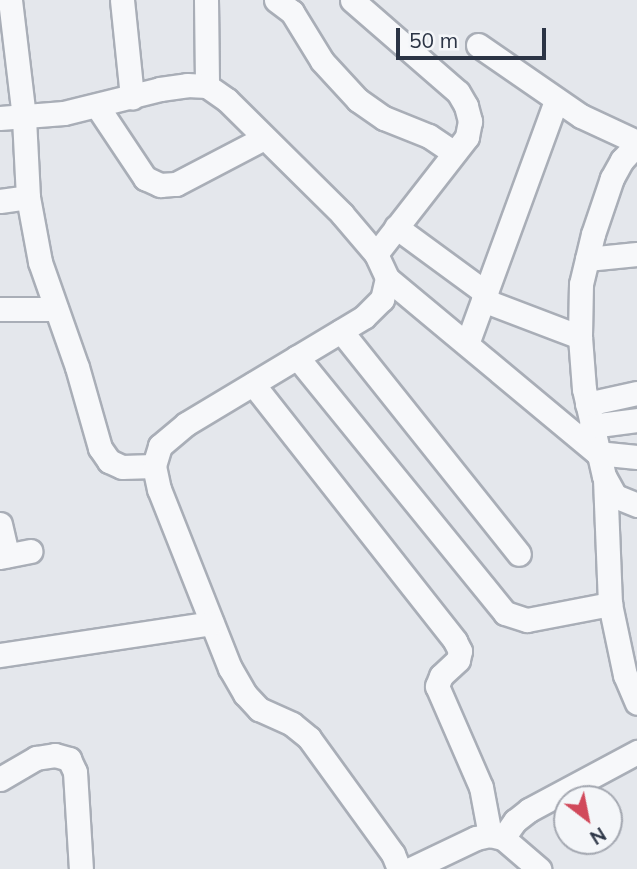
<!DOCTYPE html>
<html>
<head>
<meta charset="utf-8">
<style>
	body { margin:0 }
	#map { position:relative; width:637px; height:869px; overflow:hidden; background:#e4e7ec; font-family:Mulish,sans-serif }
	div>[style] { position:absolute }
	.roads { filter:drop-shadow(2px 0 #a9aeb7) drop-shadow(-2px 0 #a9aeb7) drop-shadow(0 2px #a9aeb7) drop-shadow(0 -2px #a9aeb7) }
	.minor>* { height:23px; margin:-11.5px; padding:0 11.5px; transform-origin:11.5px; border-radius:11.5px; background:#f7f8fa }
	span { translate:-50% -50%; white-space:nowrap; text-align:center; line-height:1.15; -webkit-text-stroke:7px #f4f6f9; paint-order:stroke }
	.north { position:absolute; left:553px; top:785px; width:70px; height:70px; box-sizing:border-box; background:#f4f6f9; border:2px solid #a4a8b1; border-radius:50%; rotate:148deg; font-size:19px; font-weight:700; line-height:28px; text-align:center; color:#2b3445 }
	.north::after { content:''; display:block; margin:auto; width:24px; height:32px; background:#d1495b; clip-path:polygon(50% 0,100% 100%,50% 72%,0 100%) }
	.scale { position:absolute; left:396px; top:28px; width:150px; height:32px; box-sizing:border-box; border:4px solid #2b3445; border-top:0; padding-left:9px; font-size:21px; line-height:24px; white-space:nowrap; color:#2b3445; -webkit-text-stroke:5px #f4f6f9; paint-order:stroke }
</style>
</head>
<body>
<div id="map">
	<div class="roads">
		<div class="minor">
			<i style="left:10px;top:0;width:119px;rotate:83.2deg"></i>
			<i style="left:24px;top:118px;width:79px;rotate:87.1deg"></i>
			<i style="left:28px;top:197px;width:66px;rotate:79.5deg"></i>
			<i style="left:40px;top:262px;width:111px;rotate:70.6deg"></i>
			<i style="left:77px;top:367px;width:84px;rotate:74.1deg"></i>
			<i style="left:100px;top:448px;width:16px;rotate:55deg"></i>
			<i style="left:109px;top:461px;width:14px;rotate:25deg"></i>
			<i style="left:122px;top:467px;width:32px;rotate:-2deg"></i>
			<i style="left:122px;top:0;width:98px;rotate:84.1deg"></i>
			<i style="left:206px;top:0;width:86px;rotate:89.3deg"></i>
			<i style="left:276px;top:0;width:20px;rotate:37deg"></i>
			<i style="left:292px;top:12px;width:57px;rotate:58.5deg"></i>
			<i style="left:322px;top:61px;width:53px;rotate:47.3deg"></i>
			<i style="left:358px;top:100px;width:32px;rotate:35deg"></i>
			<i style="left:384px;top:118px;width:48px;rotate:21.8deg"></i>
			<i style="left:429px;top:136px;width:30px;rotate:34deg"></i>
			<i style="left:352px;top:0;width:140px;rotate:41deg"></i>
			<i style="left:458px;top:92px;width:16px;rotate:60deg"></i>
			<i style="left:466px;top:106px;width:16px;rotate:75deg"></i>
			<i style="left:470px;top:121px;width:16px;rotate:101deg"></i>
			<i style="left:467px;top:137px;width:148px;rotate:127.9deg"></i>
			<i style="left:478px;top:45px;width:125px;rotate:34.6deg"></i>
			<i style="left:581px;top:116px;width:62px;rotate:24.9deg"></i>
			<i style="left:97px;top:106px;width:87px;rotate:56.3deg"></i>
			<i style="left:145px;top:178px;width:17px;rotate:25deg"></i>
			<i style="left:160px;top:185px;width:16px;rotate:-4deg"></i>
			<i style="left:176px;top:184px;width:99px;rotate:-27.6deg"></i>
			<i style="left:0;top:118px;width:64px;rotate:-4.5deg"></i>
			<i style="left:64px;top:113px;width:99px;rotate:-14deg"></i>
			<i style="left:160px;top:89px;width:27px;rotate:-8deg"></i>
			<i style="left:187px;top:85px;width:20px;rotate:3deg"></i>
			<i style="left:207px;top:86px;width:24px;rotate:35deg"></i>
			<i style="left:227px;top:100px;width:162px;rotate:44.7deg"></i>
			<i style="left:342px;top:214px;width:52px;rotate:49.6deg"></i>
			<i style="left:376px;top:254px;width:26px;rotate:65deg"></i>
			<i style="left:387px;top:278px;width:22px;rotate:103deg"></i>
			<i style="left:382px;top:299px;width:25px;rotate:135deg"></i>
			<i style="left:364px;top:317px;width:208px;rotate:149deg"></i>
			<i style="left:186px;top:424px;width:34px;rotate:140deg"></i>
			<i style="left:160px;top:446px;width:21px;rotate:107deg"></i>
			<i style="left:154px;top:466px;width:24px;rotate:78deg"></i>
			<i style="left:159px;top:489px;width:193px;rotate:68.4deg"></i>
			<i style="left:230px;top:668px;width:30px;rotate:60deg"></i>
			<i style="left:245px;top:694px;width:21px;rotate:47deg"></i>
			<i style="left:259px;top:709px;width:36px;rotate:24deg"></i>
			<i style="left:292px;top:724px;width:22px;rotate:39deg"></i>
			<i style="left:309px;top:738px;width:143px;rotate:54.1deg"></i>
			<i style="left:393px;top:854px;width:16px;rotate:68deg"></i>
			<i style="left:637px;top:144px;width:22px;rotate:133deg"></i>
			<i style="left:622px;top:160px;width:21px;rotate:119deg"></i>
			<i style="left:612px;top:178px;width:59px;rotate:108.7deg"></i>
			<i style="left:593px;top:234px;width:51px;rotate:103.5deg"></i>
			<i style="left:581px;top:284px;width:53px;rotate:91.1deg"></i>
			<i style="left:580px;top:337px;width:52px;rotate:85.6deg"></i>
			<i style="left:584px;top:389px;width:89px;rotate:77.1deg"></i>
			<i style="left:604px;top:476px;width:23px;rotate:61deg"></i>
			<i style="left:615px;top:496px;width:24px;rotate:22deg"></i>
			<i style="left:0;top:201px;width:28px;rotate:-8deg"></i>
			<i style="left:396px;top:227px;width:112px;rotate:36.3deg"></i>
			<i style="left:587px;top:259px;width:50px;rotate:-5.7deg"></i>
			<i style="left:387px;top:278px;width:273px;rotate:39.8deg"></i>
			<i style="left:597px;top:453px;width:40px;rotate:5.7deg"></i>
			<i style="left:483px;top:300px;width:104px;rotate:20.9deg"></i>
			<i style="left:0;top:309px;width:56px"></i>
			<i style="left:341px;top:331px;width:285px;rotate:51.4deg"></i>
			<i style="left:467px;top:344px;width:259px;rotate:-69.9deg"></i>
			<i style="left:297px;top:357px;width:330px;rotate:50.9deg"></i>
			<i style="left:505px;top:613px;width:23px;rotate:18deg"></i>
			<i style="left:527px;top:620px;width:85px;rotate:-10.9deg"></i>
			<i style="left:253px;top:384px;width:327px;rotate:51.8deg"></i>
			<i style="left:455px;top:641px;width:11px;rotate:63deg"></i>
			<i style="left:460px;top:651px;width:9px;rotate:103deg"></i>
			<i style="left:458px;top:660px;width:23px;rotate:137deg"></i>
			<i style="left:441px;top:676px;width:11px;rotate:112deg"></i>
			<i style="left:437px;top:686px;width:110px;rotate:66.5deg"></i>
			<i style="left:481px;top:787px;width:49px;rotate:79.4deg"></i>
			<i style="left:587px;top:404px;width:51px;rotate:-12.4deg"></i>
			<i style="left:591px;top:426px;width:46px;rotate:-7.4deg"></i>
			<i style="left:605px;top:479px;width:125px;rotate:87.7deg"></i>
			<i style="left:610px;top:604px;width:73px;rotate:78.1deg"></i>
			<i style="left:625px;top:675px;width:30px;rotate:67deg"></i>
			<i style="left:0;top:524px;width:32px;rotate:77deg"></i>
			<i style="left:0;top:557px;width:31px;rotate:-11deg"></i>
			<i style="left:0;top:655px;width:214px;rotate:-8.6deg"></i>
			<i style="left:0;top:779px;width:42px;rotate:-30.3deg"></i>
			<i style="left:36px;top:758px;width:19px;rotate:-9deg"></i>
			<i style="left:55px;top:755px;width:15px;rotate:16deg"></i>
			<i style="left:69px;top:759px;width:14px;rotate:65deg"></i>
			<i style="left:75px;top:772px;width:97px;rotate:86.5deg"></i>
			<i style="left:503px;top:838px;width:21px;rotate:-55deg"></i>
			<i style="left:515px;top:821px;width:18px;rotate:-38deg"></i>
			<i style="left:529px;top:810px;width:123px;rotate:-28.2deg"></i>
			<i style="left:411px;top:869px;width:72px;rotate:-25.5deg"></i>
			<i style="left:476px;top:838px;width:14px;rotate:-12deg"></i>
			<i style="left:490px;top:835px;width:13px;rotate:13deg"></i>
			<i style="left:503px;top:838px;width:48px;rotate:40.7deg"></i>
		</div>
	</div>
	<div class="north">N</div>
	<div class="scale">50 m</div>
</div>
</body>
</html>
